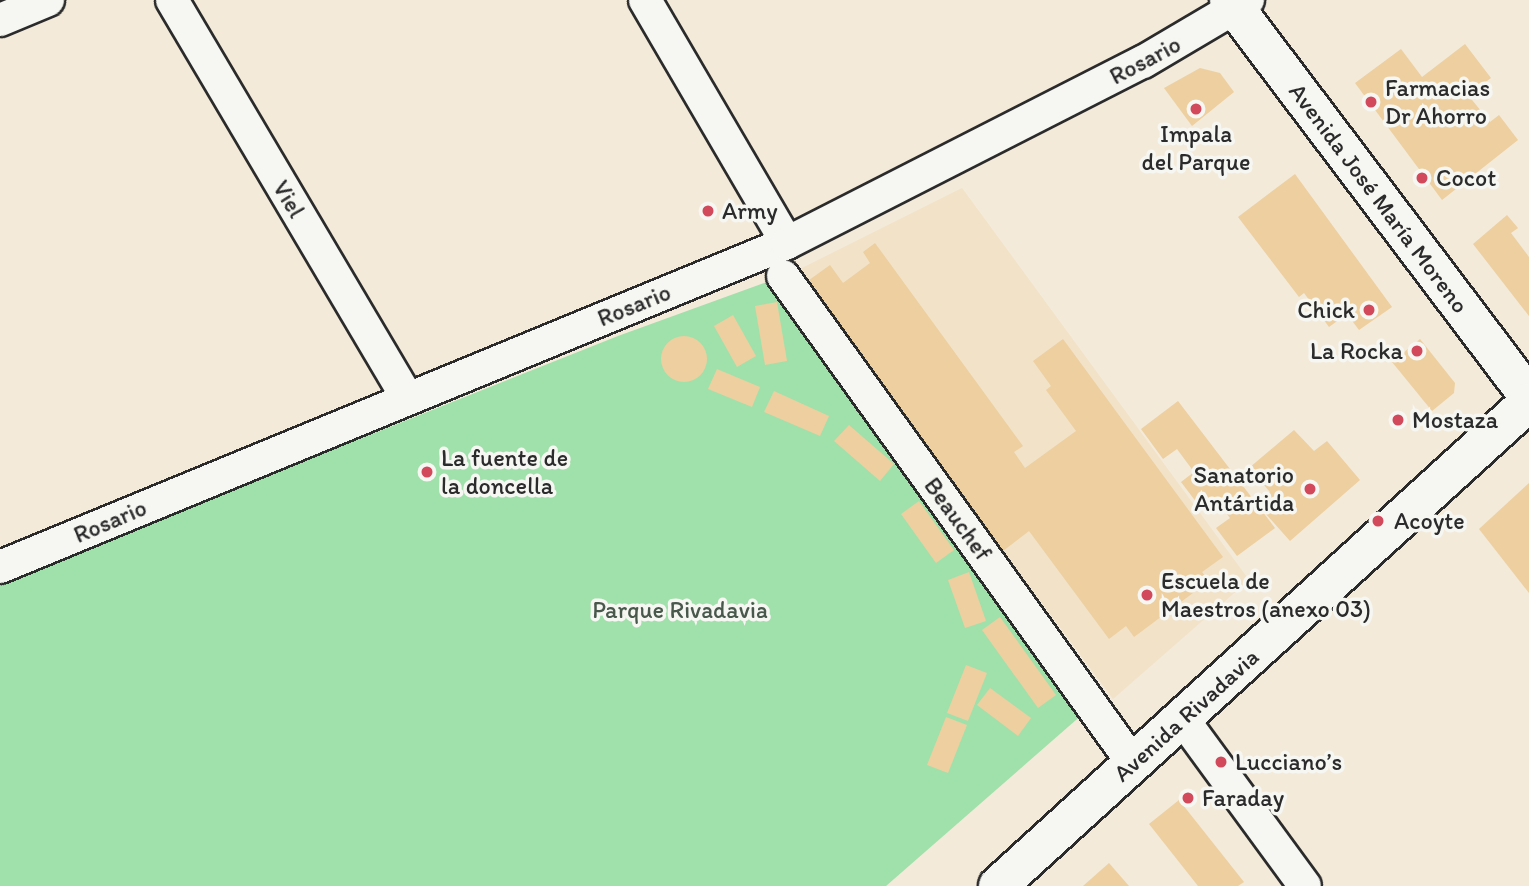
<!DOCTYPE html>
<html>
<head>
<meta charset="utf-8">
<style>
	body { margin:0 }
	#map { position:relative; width:1529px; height:886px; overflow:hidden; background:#f3ead9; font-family:Itim,sans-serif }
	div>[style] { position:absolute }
	.built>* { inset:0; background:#f1e2c8 }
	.green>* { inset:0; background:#a0e0aa }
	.building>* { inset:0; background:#edcfa0 }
	.round { border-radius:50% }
	.roads { filter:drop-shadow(2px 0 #2b2b2b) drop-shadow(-2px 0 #2b2b2b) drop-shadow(0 2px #2b2b2b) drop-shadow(0 -2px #2b2b2b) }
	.minor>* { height:32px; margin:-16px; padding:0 16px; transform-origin:16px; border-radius:16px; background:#f6f6f2 }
	.major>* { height:38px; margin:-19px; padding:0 19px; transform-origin:19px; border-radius:19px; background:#f6f6f2 }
	.dots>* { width:19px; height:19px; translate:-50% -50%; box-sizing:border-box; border:4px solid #f6f6f2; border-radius:50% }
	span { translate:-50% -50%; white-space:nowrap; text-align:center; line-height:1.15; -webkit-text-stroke:7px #f6f6f2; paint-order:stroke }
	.street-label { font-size:24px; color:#2b2b2b }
	.poi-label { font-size:24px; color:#2b2b2b }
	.left { translate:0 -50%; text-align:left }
	.right { translate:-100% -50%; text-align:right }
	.park-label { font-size:24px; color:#48584b }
</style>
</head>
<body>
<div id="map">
	<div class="built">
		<i style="clip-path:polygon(962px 188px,1249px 580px,1113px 699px,796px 271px)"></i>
	</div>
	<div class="green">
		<i style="clip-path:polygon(783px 276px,1092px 706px,886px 886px,0 886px,0 582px,618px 336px)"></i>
	</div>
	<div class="building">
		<i style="clip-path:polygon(1465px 44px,1491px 78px,1468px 95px,1490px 122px,1499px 115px,1518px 140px,1442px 200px,1355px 83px,1401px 49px,1422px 77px)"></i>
		<i style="clip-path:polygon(1200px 68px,1220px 73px,1234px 92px,1192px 126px,1164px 88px)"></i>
		<i style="clip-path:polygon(1295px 174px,1392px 307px,1359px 330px,1347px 314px,1329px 327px,1304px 293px,1299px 297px,1238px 217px)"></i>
		<i style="clip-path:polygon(1507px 215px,1518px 228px,1511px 233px,1529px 257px,1529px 316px,1473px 244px)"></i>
		<i style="clip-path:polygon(875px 243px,1023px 446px,1014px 452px,1025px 468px,1076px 431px,1046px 390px,1051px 386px,1033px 361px,1063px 339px,1223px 557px,1202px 572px,1209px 581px,1134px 637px,1126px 626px,1109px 639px,1029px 531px,1003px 551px,805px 283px,830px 265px,843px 283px,870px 263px,863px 252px)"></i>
		<i style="clip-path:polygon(777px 302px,787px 361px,765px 365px,755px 306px)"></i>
		<i style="clip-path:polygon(733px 315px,756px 356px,737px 367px,714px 326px)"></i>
		<i class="round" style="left:661px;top:336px;width:46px;height:46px"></i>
		<i style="clip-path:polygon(1420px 339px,1455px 383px,1454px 393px,1432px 411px,1392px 362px)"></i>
		<i style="clip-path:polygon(717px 369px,760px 387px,752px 407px,708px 389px)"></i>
		<i style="clip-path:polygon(774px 391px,829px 416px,820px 436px,764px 412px)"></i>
		<i style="clip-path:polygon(1178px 401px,1275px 528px,1237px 556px,1216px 528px,1230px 518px,1214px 497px,1200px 507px,1181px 482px,1194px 472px,1177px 449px,1163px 459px,1141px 429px)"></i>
		<i style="clip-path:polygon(849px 425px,894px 464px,880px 481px,834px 441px)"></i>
		<i style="clip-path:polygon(1294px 430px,1314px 451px,1327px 441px,1360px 480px,1290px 541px,1257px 504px,1270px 492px,1249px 468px)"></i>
		<i style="clip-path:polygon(1529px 483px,1529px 593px,1479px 529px)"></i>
		<i style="clip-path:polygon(919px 501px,954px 550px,936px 563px,901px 514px)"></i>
		<i style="clip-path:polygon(969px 572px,986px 621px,965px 628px,948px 580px)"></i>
		<i style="clip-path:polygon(1000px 617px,1056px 695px,1038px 708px,982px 630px)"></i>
		<i style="clip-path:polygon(966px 665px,987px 673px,968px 721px,947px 713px)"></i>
		<i style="clip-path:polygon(990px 688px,1031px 718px,1018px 736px,977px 705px)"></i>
		<i style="clip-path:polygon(946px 717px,967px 725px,948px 773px,927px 765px)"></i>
		<i style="clip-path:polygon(1179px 800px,1244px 882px,1238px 886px,1198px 886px,1149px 824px)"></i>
		<i style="clip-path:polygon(1109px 863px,1129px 886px,1083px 886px)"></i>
	</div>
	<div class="roads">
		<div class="minor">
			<i style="left:172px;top:0;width:461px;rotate:59.4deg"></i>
			<i style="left:645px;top:0;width:281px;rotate:59.7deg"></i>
			<i style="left:0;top:20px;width:52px;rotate:-22.6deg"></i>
			<i style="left:783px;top:276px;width:600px;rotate:54.3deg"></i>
			<i style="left:0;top:567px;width:851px;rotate:-22.38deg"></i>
			<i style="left:787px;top:243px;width:399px;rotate:-27deg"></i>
			<i style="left:1143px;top:62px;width:122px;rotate:-30.6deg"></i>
			<i style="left:1182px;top:718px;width:208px;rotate:53.8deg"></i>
		</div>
		<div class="major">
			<i style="left:1229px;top:0;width:497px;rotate:52.9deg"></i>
			<i style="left:998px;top:886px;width:718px;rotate:-42.35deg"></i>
		</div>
	</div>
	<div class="dots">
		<i style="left:1371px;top:102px;background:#d1495b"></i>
		<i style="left:1196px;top:109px;background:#d1495b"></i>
		<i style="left:1422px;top:178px;background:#d1495b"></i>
		<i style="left:708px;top:211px;background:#d1495b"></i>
		<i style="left:1369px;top:310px;background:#d1495b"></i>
		<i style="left:1417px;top:351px;background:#d1495b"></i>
		<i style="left:1398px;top:420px;background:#d1495b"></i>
		<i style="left:427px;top:472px;background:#d1495b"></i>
		<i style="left:1310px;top:489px;background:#d1495b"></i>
		<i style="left:1378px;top:521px;background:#d1495b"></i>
		<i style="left:1147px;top:595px;background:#d1495b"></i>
		<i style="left:1221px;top:762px;background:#d1495b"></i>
		<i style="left:1188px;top:798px;background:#d1495b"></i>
	</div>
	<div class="street-label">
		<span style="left:1145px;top:60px;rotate:-28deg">Rosario</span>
		<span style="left:1379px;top:198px;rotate:53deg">Avenida José María Moreno</span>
		<span style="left:289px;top:199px;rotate:59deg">Viel</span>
		<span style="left:634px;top:305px;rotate:-22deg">Rosario</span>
		<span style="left:958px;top:519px;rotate:54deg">Beauchef</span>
		<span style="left:110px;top:521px;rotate:-23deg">Rosario</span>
		<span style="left:1186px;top:715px;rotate:-42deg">Avenida Rivadavia</span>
	</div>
	<div class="poi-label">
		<span class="left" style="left:1385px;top:102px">Farmacias<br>Dr Ahorro</span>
		<span style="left:1196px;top:148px">Impala<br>del Parque</span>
		<span class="left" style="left:1436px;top:178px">Cocot</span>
		<span class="left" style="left:722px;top:211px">Army</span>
		<span class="right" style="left:1355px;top:310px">Chick</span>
		<span class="right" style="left:1403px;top:351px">La Rocka</span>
		<span class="left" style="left:1412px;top:420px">Mostaza</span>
		<span class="left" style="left:441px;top:472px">La fuente de<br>la doncella</span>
		<span class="right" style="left:1294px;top:489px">Sanatorio<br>Antártida</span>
		<span class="left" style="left:1394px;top:521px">Acoyte</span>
		<span class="left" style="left:1161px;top:595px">Escuela de<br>Maestros (anexo 03)</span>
		<span class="left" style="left:1235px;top:762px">Lucciano’s</span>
		<span class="left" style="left:1202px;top:798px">Faraday</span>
	</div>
	<div class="park-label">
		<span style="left:680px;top:610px">Parque Rivadavia</span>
	</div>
</div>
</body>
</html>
